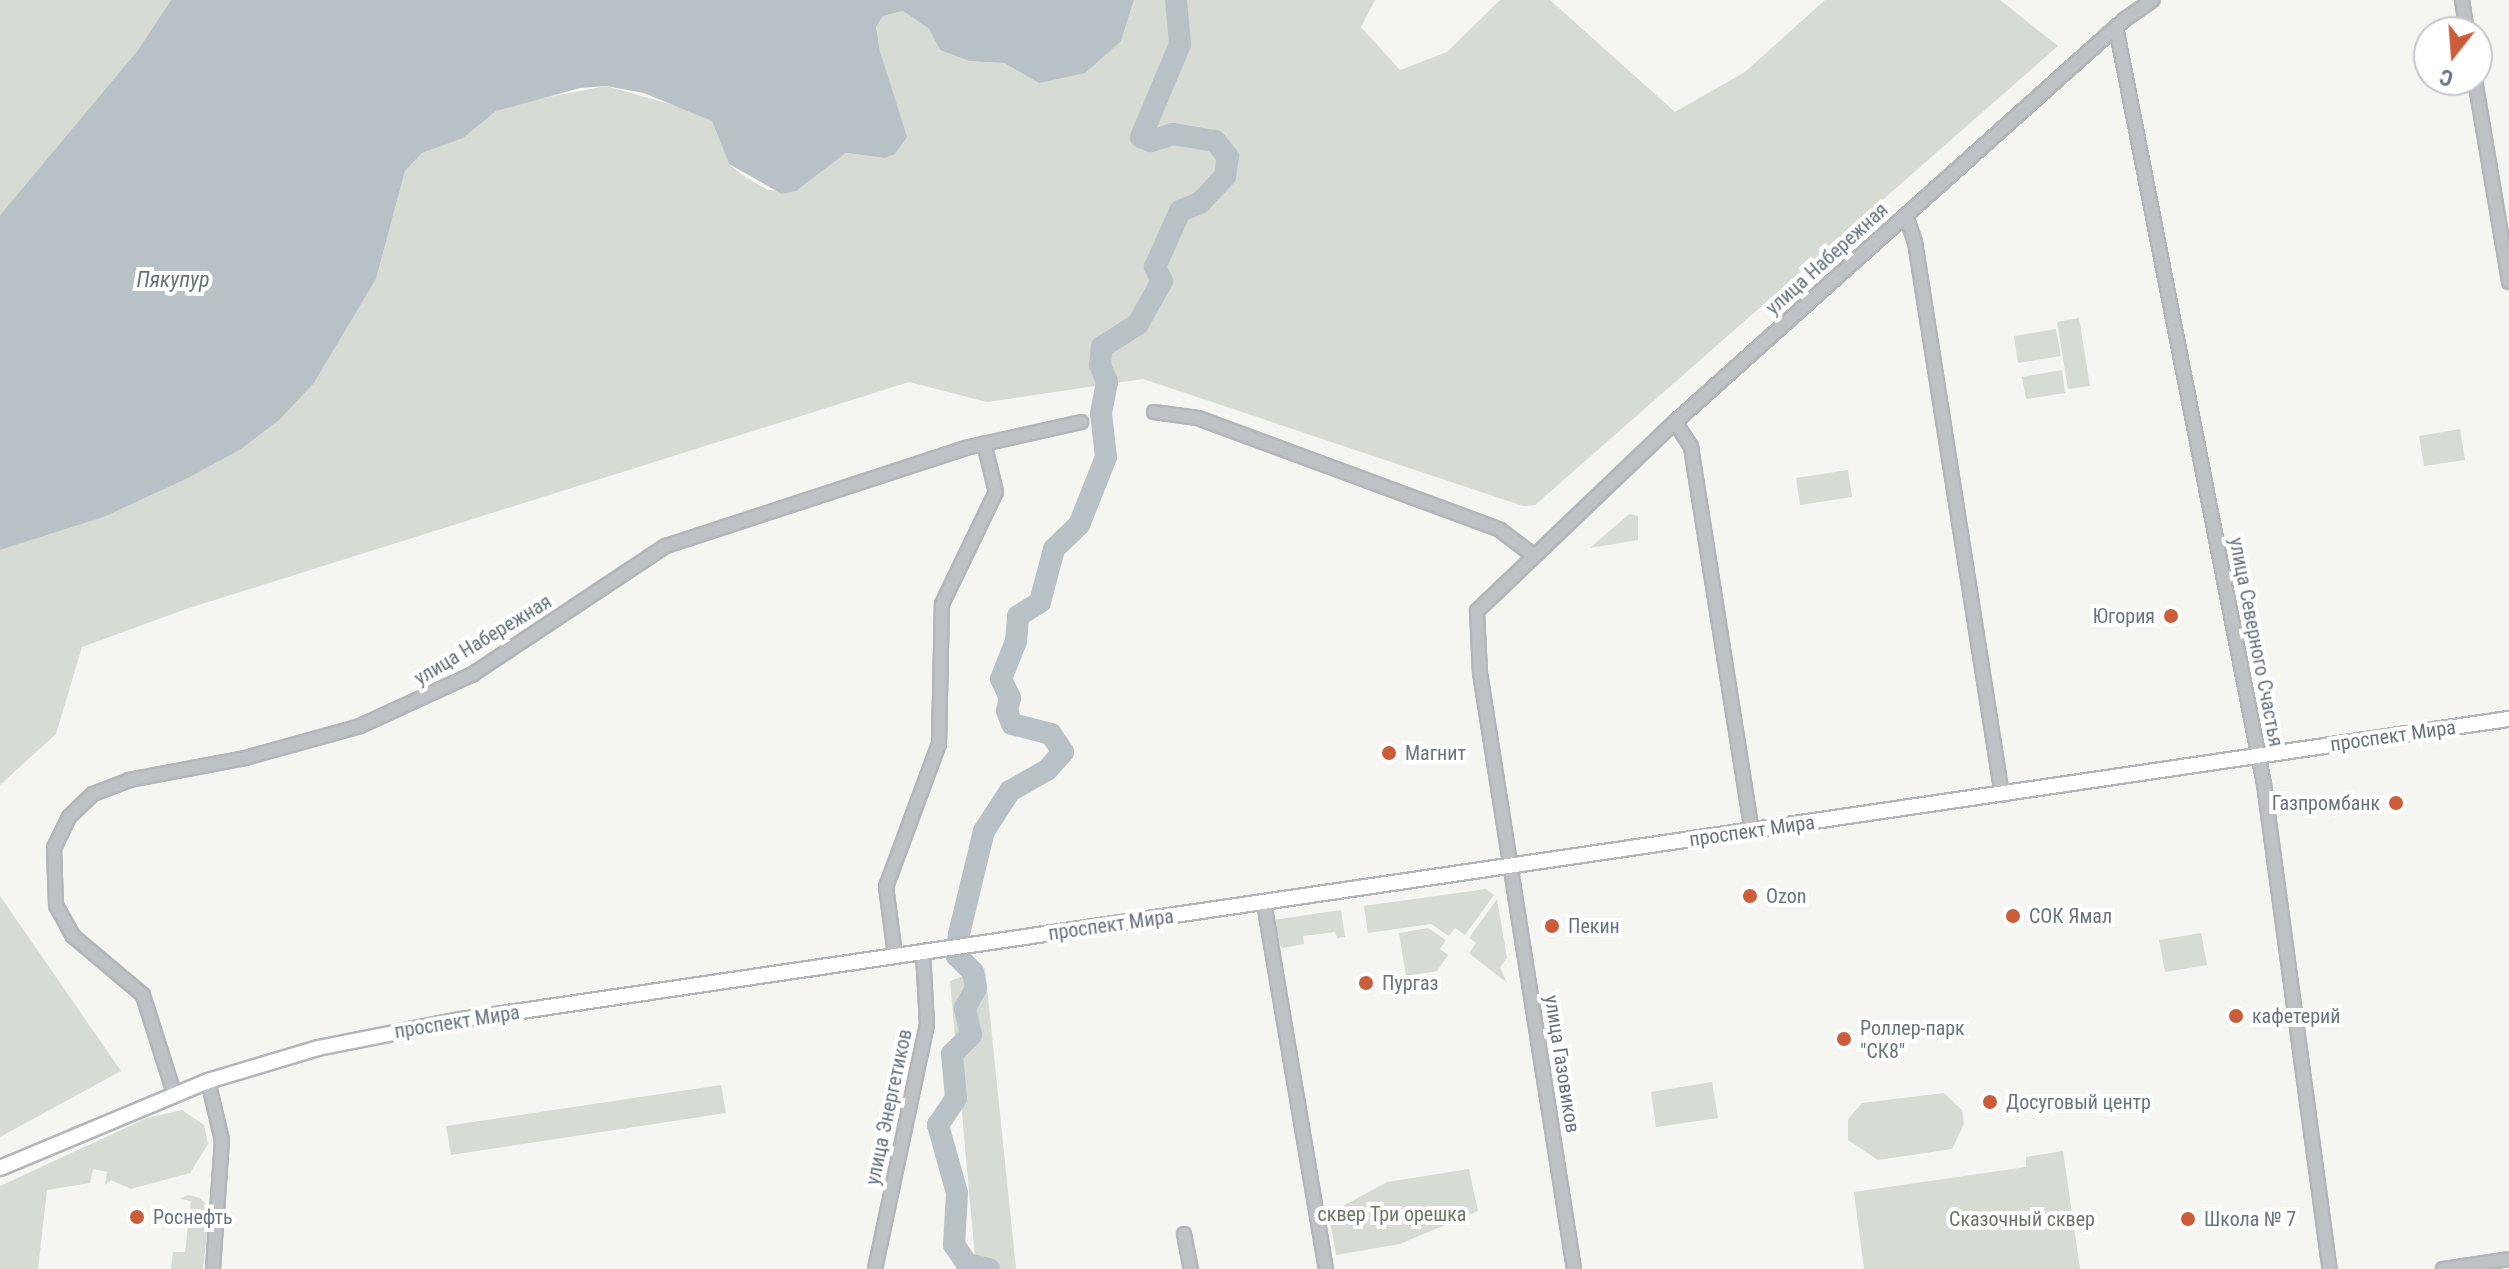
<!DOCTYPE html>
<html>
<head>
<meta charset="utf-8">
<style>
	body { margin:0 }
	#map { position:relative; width:2509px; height:1269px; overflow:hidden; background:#f5f5f2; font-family:"Roboto Condensed",sans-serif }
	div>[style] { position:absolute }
	.green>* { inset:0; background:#d6dbd3 }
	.water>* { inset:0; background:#b8c1c5 }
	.river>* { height:22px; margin:-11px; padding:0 11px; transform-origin:11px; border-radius:11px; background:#b8c1c5 }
	.roads { filter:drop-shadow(2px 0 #b2b6b9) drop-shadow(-2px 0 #b2b6b9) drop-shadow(0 2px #b2b6b9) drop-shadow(0 -2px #b2b6b9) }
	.minor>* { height:12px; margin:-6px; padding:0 6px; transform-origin:6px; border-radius:6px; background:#bfc2c5 }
	.major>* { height:14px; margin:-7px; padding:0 7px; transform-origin:7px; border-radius:7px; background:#fff }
	.dots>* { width:22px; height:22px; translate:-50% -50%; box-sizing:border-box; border:4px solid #fff; border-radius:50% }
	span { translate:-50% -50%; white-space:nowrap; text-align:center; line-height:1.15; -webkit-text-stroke:8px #fff; paint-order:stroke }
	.street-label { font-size:20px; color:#68747f }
	.poi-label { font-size:20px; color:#68747f }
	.right { translate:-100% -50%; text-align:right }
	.left { translate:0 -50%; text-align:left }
	.park-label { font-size:20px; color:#697765 }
	.water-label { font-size:22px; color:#63757b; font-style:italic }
	.north { position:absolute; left:2413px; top:16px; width:80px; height:80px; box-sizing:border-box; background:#fff; border:2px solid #c3c7cc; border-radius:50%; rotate:197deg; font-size:22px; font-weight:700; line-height:32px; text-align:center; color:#68747f }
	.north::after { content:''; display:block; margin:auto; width:28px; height:36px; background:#cc5d3a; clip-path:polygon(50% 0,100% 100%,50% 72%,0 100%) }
</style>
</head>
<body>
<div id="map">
	<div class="green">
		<i style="clip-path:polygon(0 0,171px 0,138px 50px,0 215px)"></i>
		<i style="clip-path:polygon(1134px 0,1375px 0,1361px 27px,1400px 70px,1447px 52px,1500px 0,1550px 0,1675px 112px,1745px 72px,1825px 0,2000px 0,2058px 46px,1535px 505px,1523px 506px,1143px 379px,987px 402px,909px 382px,186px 609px,82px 647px,56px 734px,0 785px,0 550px,104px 517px,184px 480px,314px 383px,376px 279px,405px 171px,422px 153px,462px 138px,496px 111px,518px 103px,606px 86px,698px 112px,712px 121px,729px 164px,742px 175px,768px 190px,796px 191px,846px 153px,885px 158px,906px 137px,880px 51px,876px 27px,883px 16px,903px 11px,929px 29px,940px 50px,969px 61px,1004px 63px,1039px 83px,1121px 41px)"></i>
		<i style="clip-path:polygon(2079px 318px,2090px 386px,2068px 389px,2057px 322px)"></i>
		<i style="clip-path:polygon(2056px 329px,2061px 356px,2018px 363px,2014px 336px)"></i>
		<i style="clip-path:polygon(2062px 370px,2065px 393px,2026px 399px,2022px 377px)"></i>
		<i style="clip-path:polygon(2460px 429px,2465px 460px,2424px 466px,2419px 436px)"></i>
		<i style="clip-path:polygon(1848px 470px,1852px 497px,1800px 505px,1796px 478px)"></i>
		<i style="clip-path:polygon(1629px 514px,1638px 516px,1638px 540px,1590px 548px)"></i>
		<i style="clip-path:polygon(1486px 889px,1494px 895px,1465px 935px,1455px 928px,1449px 936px,1431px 924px,1368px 933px,1364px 906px)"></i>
		<i style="clip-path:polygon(0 896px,121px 1071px,0 1137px)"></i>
		<i style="clip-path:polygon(1497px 899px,1507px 958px,1500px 967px,1507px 983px,1469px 953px,1476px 943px,1469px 938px)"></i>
		<i style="clip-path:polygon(1341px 910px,1345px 937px,1337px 938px,1335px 932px,1303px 936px,1304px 944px,1282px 948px,1278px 943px,1273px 920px)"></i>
		<i style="clip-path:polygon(1428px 928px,1446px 940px,1440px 949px,1448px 955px,1437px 971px,1406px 976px,1399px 933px)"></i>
		<i style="clip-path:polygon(2201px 933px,2207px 965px,2165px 972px,2159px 940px)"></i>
		<i style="clip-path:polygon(985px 968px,1016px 1269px,976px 1269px,950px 981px)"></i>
		<i style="clip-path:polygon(1712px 1082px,1718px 1118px,1656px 1127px,1651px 1092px)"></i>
		<i style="clip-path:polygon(721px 1085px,726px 1113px,451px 1155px,446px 1126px)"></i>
		<i style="clip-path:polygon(1944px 1093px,1962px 1110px,1964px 1124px,1952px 1149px,1878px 1160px,1848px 1140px,1848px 1119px,1862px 1103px)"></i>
		<i style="clip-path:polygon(182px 1110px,204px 1125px,208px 1144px,190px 1173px,131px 1189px,111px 1180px,105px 1185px,107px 1172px,93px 1169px,90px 1183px,47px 1190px,38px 1269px,0 1269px,0 1186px,147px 1118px)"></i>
		<i style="clip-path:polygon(2063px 1151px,2080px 1269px,1864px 1269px,1854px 1192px,2026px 1167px,2026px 1157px)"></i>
		<i style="clip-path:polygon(1469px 1169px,1478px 1211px,1400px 1244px,1336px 1255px,1330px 1221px,1334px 1211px,1387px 1182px)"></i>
		<i style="clip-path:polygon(188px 1195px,200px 1198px,210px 1208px,203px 1269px,171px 1269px,173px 1252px,185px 1252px,191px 1201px,180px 1199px)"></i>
	</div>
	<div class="water">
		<i style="clip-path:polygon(171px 0,1134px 0,1121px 41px,1085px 73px,1039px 83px,1004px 63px,969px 61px,940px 50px,929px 29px,903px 11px,883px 16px,876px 27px,880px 51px,907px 137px,895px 154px,885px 158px,846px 153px,796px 191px,782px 194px,729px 164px,712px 121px,644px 93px,606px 86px,580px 88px,496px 111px,463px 138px,422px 153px,405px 171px,376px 279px,314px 383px,279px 420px,241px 449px,184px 480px,104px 517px,0 550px,0 215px,138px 50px)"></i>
	</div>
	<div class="river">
		<i style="left:989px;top:1269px;width:23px;rotate:-167deg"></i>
		<i style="left:967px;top:1264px;width:23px;rotate:-124deg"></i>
		<i style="left:954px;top:1245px;width:52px;rotate:-86.7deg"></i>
		<i style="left:957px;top:1193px;width:71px;rotate:-105.6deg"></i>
		<i style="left:938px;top:1125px;width:32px;rotate:-56deg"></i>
		<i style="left:956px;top:1098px;width:44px;rotate:-95.2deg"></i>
		<i style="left:952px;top:1054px;width:27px;rotate:-45deg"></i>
		<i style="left:971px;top:1035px;width:28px;rotate:-103deg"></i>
		<i style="left:965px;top:1008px;width:23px;rotate:-61deg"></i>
		<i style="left:976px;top:988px;width:16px;rotate:-101deg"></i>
		<i style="left:973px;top:972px;width:23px;rotate:-135deg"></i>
		<i style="left:957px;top:956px;width:22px;rotate:-85deg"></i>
		<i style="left:959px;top:934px;width:106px;rotate:-76.4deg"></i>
		<i style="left:984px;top:831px;width:48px;rotate:-57deg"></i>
		<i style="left:1010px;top:791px;width:43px;rotate:-29.6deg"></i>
		<i style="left:1047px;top:770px;width:24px;rotate:-48deg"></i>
		<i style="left:1063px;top:752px;width:22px;rotate:-124deg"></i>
		<i style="left:1051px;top:734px;width:40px;rotate:-165.6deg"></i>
		<i style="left:1012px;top:724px;width:14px;rotate:-111deg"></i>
		<i style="left:1007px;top:711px;width:13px;rotate:-77deg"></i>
		<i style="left:1010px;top:698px;width:21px;rotate:-115deg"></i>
		<i style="left:1001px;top:679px;width:41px;rotate:-68.5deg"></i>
		<i style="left:1016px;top:641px;width:25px;rotate:-85deg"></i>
		<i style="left:1018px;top:616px;width:26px;rotate:-32deg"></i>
		<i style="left:1040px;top:602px;width:55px;rotate:-75.2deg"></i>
		<i style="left:1054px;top:549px;width:35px;rotate:-44deg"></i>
		<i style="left:1079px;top:525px;width:73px;rotate:-68.3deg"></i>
		<i style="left:1106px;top:457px;width:44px;rotate:-96.5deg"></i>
		<i style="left:1101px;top:413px;width:32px;rotate:-79deg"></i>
		<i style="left:1107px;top:382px;width:18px;rotate:-112deg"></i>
		<i style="left:1100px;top:365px;width:18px;rotate:-84deg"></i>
		<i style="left:1102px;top:347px;width:43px;rotate:-32.6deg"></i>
		<i style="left:1138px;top:324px;width:49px;rotate:-60.8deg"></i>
		<i style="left:1162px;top:281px;width:16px;rotate:-117deg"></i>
		<i style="left:1155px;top:267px;width:61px;rotate:-65.9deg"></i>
		<i style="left:1180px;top:211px;width:22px;rotate:-22deg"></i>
		<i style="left:1200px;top:203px;width:37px;rotate:-47deg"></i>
		<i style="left:1225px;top:176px;width:19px;rotate:-81deg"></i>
		<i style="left:1228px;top:157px;width:21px;rotate:-129deg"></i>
		<i style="left:1215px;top:141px;width:43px;rotate:-170.5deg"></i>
		<i style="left:1173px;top:134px;width:23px;rotate:162deg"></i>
		<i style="left:1151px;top:141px;width:11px;rotate:-158deg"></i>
		<i style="left:1141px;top:137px;width:101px;rotate:-67.2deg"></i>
		<i style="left:1180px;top:44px;width:44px;rotate:-95.2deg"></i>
	</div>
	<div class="roads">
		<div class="minor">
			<i style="left:2462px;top:0;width:32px;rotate:81deg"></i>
			<i style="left:2116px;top:27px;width:771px;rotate:78.94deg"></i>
			<i style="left:2264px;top:784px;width:489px;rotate:82.3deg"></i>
			<i style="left:2475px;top:80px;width:205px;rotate:80.4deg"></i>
			<i style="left:1906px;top:216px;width:28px;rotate:71deg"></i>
			<i style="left:1915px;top:242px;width:560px;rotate:81.06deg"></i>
			<i style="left:1154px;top:412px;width:44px;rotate:7.8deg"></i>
			<i style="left:1198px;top:418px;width:322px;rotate:20.3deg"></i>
			<i style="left:1500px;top:530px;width:41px;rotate:37.1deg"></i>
			<i style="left:1675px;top:422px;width:30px;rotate:57deg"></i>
			<i style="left:1691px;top:447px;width:389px;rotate:81deg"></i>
			<i style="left:1264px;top:903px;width:371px;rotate:80.4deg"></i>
			<i style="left:895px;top:955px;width:69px;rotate:-97.5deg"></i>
			<i style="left:886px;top:887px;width:153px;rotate:-69.7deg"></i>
			<i style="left:939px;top:744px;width:140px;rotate:-88.8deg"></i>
			<i style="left:942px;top:604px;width:124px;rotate:-64.3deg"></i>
			<i style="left:996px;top:492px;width:50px;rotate:-103.8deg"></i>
			<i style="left:208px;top:1081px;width:61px;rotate:76.7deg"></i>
			<i style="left:222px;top:1140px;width:129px;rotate:94deg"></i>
			<i style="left:174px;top:1093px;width:103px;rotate:-107.6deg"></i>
			<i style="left:143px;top:995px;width:92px;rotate:-139.9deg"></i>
			<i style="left:73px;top:936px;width:35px;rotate:-119deg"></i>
			<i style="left:56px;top:905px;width:57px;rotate:-92deg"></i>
			<i style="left:54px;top:848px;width:34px;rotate:-64deg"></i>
			<i style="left:69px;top:817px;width:33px;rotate:-44deg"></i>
			<i style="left:93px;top:794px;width:39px;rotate:-21deg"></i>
			<i style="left:129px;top:780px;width:118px;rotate:-10.7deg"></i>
			<i style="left:245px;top:758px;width:119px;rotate:-15.5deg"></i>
			<i style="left:360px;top:726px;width:124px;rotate:-24.7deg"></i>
			<i style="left:473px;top:674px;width:232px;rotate:-33.6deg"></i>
			<i style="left:666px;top:546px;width:315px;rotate:-18.1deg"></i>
			<i style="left:965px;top:448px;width:119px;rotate:-12.6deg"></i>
			<i style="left:1184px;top:1234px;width:36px;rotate:79deg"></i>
			<i style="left:875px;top:1269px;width:250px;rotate:-78deg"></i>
			<i style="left:927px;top:1024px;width:72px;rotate:-93.2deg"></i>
			<i style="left:1574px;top:1269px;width:603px;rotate:-98.96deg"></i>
			<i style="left:1480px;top:673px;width:62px;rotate:-92.8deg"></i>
			<i style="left:1477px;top:611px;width:274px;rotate:-43.7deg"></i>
			<i style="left:1675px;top:422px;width:603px;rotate:-41.84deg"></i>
			<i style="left:2124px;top:20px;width:35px;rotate:-35deg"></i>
			<i style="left:2443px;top:1269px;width:67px;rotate:-8.6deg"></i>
		</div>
		<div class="major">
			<i style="left:0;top:1168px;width:225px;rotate:-22.7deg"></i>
			<i style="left:208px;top:1081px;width:115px;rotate:-16.7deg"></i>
			<i style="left:318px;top:1048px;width:145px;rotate:-11.2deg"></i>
			<i style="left:460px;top:1020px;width:2071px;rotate:-8.36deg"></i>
		</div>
	</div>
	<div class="dots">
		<i style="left:2171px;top:616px;background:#cc5d3a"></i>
		<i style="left:1389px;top:753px;background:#cc5d3a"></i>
		<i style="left:2396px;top:803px;background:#cc5d3a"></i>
		<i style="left:1750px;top:896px;background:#cc5d3a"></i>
		<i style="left:2013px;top:916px;background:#cc5d3a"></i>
		<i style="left:1552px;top:926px;background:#cc5d3a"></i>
		<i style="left:1366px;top:983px;background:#cc5d3a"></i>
		<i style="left:2236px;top:1016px;background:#cc5d3a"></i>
		<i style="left:1844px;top:1039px;background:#cc5d3a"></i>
		<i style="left:1990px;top:1102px;background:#cc5d3a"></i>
		<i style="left:137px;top:1217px;background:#cc5d3a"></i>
		<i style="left:2188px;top:1219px;background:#cc5d3a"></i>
	</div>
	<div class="street-label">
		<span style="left:1827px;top:259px;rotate:-42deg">улица Набережная</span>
		<span style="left:483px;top:640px;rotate:-31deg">улица Набережная</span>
		<span style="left:2256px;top:642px;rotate:79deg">улица Северного Счастья</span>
		<span style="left:2393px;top:736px;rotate:-8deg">проспект Мира</span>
		<span style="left:1752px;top:831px;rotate:-8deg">проспект Мира</span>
		<span style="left:1111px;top:925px;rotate:-8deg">проспект Мира</span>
		<span style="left:457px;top:1022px;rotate:-9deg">проспект Мира</span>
		<span style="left:1562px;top:1064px;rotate:81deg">улица Газовиков</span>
		<span style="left:889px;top:1107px;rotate:-78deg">улица Энергетиков</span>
	</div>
	<div class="poi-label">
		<span class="right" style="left:2155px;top:616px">Югория</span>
		<span class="left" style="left:1405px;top:753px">Магнит</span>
		<span class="right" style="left:2380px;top:803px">Газпромбанк</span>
		<span class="left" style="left:1766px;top:896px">Ozon</span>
		<span class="left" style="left:2029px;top:916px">СОК Ямал</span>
		<span class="left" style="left:1568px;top:926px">Пекин</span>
		<span class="left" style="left:1382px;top:983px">Пургаз</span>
		<span class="left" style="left:2252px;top:1016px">кафетерий</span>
		<span class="left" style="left:1860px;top:1040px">Роллер-парк<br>"СК8"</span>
		<span class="left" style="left:2006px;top:1102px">Досуговый центр</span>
		<span class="left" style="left:153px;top:1217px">Роснефть</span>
		<span class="left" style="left:2204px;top:1219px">Школа № 7</span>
	</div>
	<div class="park-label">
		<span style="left:1392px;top:1214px">сквер Три орешка</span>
		<span style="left:2022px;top:1219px">Сказочный сквер</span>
	</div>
	<div class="water-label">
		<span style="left:173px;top:280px">Пякупур</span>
	</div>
	<div class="north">С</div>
</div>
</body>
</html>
